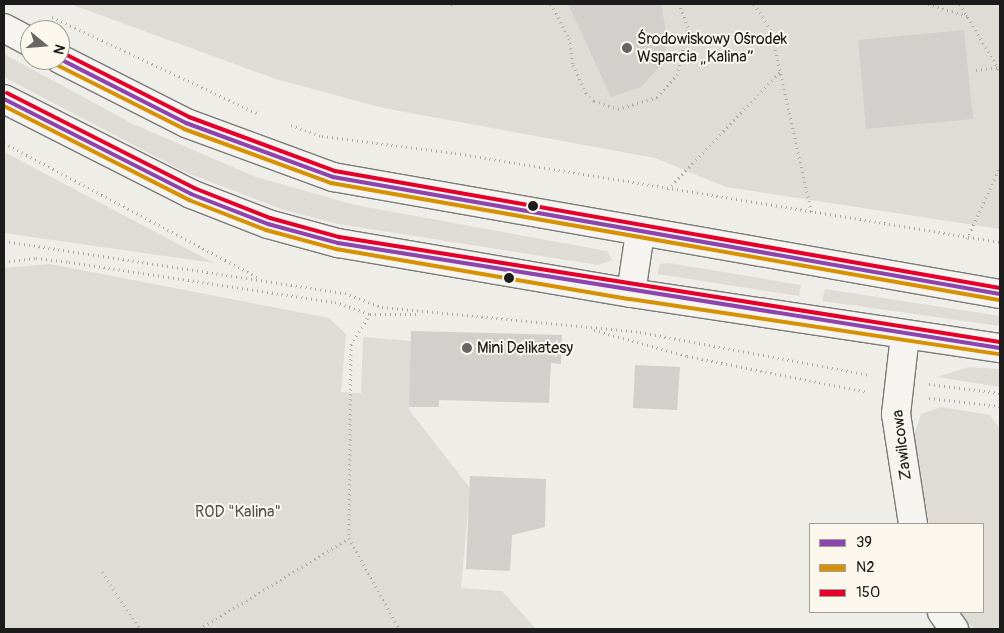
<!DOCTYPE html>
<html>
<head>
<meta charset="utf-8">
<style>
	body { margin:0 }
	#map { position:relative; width:1004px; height:633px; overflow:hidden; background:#eeede8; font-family:Pangolin,sans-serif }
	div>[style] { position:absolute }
	.green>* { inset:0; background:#dfdcd5 }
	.building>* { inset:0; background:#d1d0cc }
	.path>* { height:3px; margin-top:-1.5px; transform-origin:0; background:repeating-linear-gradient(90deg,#abaaa7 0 1px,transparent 0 5px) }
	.roads { filter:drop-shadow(1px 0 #7a7a78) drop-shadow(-1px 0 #7a7a78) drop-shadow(0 1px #7a7a78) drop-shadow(0 -1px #7a7a78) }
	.street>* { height:28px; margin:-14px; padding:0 14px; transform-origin:14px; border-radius:14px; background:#f5f4f0 }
	.secondary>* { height:28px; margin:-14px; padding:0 14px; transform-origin:14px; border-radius:14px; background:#f5f4f0 }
	.bus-1>* { height:4px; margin:-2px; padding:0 2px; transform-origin:2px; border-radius:2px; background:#8e44ad }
	.bus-2>* { height:4px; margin:-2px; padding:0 2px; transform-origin:2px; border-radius:2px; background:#d69104 }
	.bus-3>* { height:4px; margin:-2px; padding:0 2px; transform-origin:2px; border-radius:2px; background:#e4002b }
	.dots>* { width:14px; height:14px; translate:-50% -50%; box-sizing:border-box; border:2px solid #fbf7ec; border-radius:50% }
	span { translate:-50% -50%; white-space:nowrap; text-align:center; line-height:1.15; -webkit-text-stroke:4px #fbf7ec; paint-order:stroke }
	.poi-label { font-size:16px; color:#1c1c1c }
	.left { translate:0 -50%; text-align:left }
	.street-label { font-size:16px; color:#1c1c1c }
	.park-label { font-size:16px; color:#53524f }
	.frame { position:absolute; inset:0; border:5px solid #1c1c1c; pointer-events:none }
	.legend { position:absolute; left:809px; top:523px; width:175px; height:90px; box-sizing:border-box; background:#fbf7ec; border:1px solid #a29f99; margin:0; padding:6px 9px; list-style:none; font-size:15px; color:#1c1c1c }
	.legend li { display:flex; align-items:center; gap:10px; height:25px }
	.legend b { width:25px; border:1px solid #a29f99 }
	.north { position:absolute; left:20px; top:20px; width:50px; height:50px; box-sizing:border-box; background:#fbf7ec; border:1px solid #a29f99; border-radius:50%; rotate:107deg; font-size:14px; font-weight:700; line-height:20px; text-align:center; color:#1c1c1c }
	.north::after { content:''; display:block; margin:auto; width:18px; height:22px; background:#666563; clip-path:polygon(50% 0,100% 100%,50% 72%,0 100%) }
</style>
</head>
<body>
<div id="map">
	<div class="green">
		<i style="clip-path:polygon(70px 4px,1000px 4px,1000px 229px,726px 187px,655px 158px,383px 108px,276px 79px)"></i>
		<i style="clip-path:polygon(4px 54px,133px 124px,256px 177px,355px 205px,607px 251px,612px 260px,598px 265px,338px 224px,281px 209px,185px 172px,4px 77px)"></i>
		<i style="clip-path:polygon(4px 152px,214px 263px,4px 233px)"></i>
		<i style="clip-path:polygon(669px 263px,801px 285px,799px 296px,657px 274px,660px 264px)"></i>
		<i style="clip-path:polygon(50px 264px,329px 318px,346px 334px,341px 392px,361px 393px,363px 337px,411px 341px,409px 410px,470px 488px,461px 588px,502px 591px,536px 629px,4px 629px,4px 268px)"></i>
		<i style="clip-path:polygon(825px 289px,1000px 316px,1000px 326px,822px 301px)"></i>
		<i style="clip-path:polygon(969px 367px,1000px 369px,1000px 387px,937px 377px)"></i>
		<i style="clip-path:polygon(941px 407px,990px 415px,1000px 429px,1000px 629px,974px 629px,958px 612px,983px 612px,983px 524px,929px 524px,914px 435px,921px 414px)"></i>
	</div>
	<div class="building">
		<i style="clip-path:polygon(568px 4px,661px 4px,668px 41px,661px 65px,641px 87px,611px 97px)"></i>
		<i style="clip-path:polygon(964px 30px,973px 119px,866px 129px,858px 40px)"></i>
		<i style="clip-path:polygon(411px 331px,562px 335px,561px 364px,551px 363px,549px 403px,439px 400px,439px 407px,409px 407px)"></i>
		<i style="clip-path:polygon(635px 365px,680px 367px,677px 410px,633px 408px)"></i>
		<i style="clip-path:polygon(470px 476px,546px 479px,545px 527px,512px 535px,510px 571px,466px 569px)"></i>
	</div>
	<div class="path">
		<i style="left:451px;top:4px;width:4px"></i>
		<i style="left:551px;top:4px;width:38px;rotate:62deg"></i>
		<i style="left:569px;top:38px;width:27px;rotate:82deg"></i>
		<i style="left:573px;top:65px;width:31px;rotate:65deg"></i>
		<i style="left:586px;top:93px;width:11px;rotate:45deg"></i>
		<i style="left:594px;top:101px;width:25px;rotate:18deg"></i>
		<i style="left:618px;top:109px;width:41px;rotate:-17.1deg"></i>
		<i style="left:657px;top:97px;width:30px;rotate:-48deg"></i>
		<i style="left:677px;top:75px;width:49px;rotate:-77.1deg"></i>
		<i style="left:688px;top:27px;width:25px;rotate:-111deg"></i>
		<i style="left:754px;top:4px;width:31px;rotate:57deg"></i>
		<i style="left:771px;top:30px;width:189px;rotate:77.5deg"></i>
		<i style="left:928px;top:4px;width:41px;rotate:17.1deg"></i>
		<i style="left:960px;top:4px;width:78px;rotate:59.2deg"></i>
		<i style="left:52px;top:17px;width:226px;rotate:25.1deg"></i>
		<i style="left:976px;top:70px;width:24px;rotate:-7deg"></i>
		<i style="left:291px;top:125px;width:33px;rotate:20deg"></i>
		<i style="left:322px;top:136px;width:134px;rotate:7.3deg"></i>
		<i style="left:455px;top:153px;width:552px;rotate:9.27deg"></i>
		<i style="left:4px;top:143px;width:286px;rotate:27.9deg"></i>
		<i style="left:668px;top:189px;width:162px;rotate:-46.3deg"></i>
		<i style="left:967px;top:239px;width:79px;rotate:-65.4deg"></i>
		<i style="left:4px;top:241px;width:345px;rotate:8.7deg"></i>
		<i style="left:345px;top:293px;width:40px;rotate:21deg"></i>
		<i style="left:382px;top:307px;width:259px;rotate:5.5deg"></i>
		<i style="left:640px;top:332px;width:233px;rotate:10.6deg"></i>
		<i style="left:4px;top:262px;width:32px;rotate:-7deg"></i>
		<i style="left:36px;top:258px;width:33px;rotate:7deg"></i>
		<i style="left:69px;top:262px;width:269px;rotate:8.6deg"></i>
		<i style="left:335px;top:302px;width:37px;rotate:19deg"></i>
		<i style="left:370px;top:314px;width:49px"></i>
		<i style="left:370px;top:314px;width:36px;rotate:122deg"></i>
		<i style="left:351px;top:344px;width:194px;rotate:90.6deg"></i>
		<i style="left:349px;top:538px;width:104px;rotate:61.2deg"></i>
		<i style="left:594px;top:330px;width:97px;rotate:15.6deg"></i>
		<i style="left:687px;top:356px;width:184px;rotate:11.3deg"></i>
		<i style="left:929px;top:384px;width:72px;rotate:7.2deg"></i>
		<i style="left:929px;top:398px;width:71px;rotate:6.4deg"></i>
		<i style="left:102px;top:572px;width:69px;rotate:56.3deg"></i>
		<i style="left:199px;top:629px;width:175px;rotate:-31.2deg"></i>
	</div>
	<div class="roads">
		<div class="street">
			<i style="left:905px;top:335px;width:80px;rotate:96.5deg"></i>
			<i style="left:896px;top:414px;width:111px;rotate:81.2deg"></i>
			<i style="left:942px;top:612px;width:21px;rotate:55deg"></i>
		</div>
		<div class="secondary">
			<i style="left:4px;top:28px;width:30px;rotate:28deg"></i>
			<i style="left:60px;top:59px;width:141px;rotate:26.9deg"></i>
			<i style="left:186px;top:123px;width:157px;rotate:20.2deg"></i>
			<i style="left:333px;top:177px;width:677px;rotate:9.95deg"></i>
			<i style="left:4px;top:99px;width:210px;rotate:26.9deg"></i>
			<i style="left:191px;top:194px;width:83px;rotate:21.3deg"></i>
			<i style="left:268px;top:224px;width:73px;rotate:15.2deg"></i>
			<i style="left:338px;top:243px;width:297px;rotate:9.7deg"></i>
			<i style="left:631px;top:293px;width:373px;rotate:8.5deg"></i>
			<i style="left:631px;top:293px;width:61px;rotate:-81.5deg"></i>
		</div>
	</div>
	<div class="bus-1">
		<i style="left:60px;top:59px;width:141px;rotate:26.9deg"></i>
		<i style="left:186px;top:123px;width:157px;rotate:20.2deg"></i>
		<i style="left:333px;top:177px;width:677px;rotate:9.95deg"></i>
		<i style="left:4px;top:99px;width:210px;rotate:26.9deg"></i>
		<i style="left:191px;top:194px;width:83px;rotate:21.3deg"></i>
		<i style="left:268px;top:224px;width:73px;rotate:15.2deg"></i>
		<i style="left:338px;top:243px;width:670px;rotate:9.01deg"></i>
	</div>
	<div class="bus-2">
		<i style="left:57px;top:65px;width:142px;rotate:26.7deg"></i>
		<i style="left:184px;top:129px;width:157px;rotate:20.2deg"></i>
		<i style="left:331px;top:183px;width:678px;rotate:9.93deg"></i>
		<i style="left:4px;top:106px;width:208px;rotate:26.9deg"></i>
		<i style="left:189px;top:200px;width:83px;rotate:21.3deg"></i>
		<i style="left:266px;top:230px;width:73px;rotate:15.2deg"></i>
		<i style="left:336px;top:249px;width:298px;rotate:9.7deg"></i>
		<i style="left:630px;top:299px;width:373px;rotate:8.5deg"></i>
	</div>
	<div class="bus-3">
		<i style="left:63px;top:53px;width:141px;rotate:26.9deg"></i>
		<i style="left:189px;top:117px;width:156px;rotate:20.3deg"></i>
		<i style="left:335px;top:171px;width:675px;rotate:9.98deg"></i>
		<i style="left:7px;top:93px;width:210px;rotate:26.9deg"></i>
		<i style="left:194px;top:188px;width:82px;rotate:21.5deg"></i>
		<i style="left:270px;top:218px;width:72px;rotate:15.4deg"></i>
		<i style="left:339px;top:237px;width:669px;rotate:9.03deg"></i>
	</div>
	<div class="dots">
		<i style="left:627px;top:48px;background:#666563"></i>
		<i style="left:533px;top:206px;background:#1c1c1c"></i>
		<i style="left:509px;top:278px;background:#1c1c1c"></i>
		<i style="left:467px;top:348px;background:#666563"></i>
	</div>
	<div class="poi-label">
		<span class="left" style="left:637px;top:48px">Środowiskowy Ośrodek<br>Wsparcia „Kalina”</span>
		<span class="left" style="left:477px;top:348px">Mini Delikatesy</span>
	</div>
	<div class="street-label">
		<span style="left:902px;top:445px;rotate:-97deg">Zawilcowa</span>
	</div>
	<div class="park-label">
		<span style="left:238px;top:512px">ROD "Kalina"</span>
	</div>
	<div class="frame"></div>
	<ul class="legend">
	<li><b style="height:6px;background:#8e44ad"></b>39</li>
	<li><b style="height:6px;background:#d69104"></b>N2</li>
	<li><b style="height:6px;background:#e4002b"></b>150</li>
	</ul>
	<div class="north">N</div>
</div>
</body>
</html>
